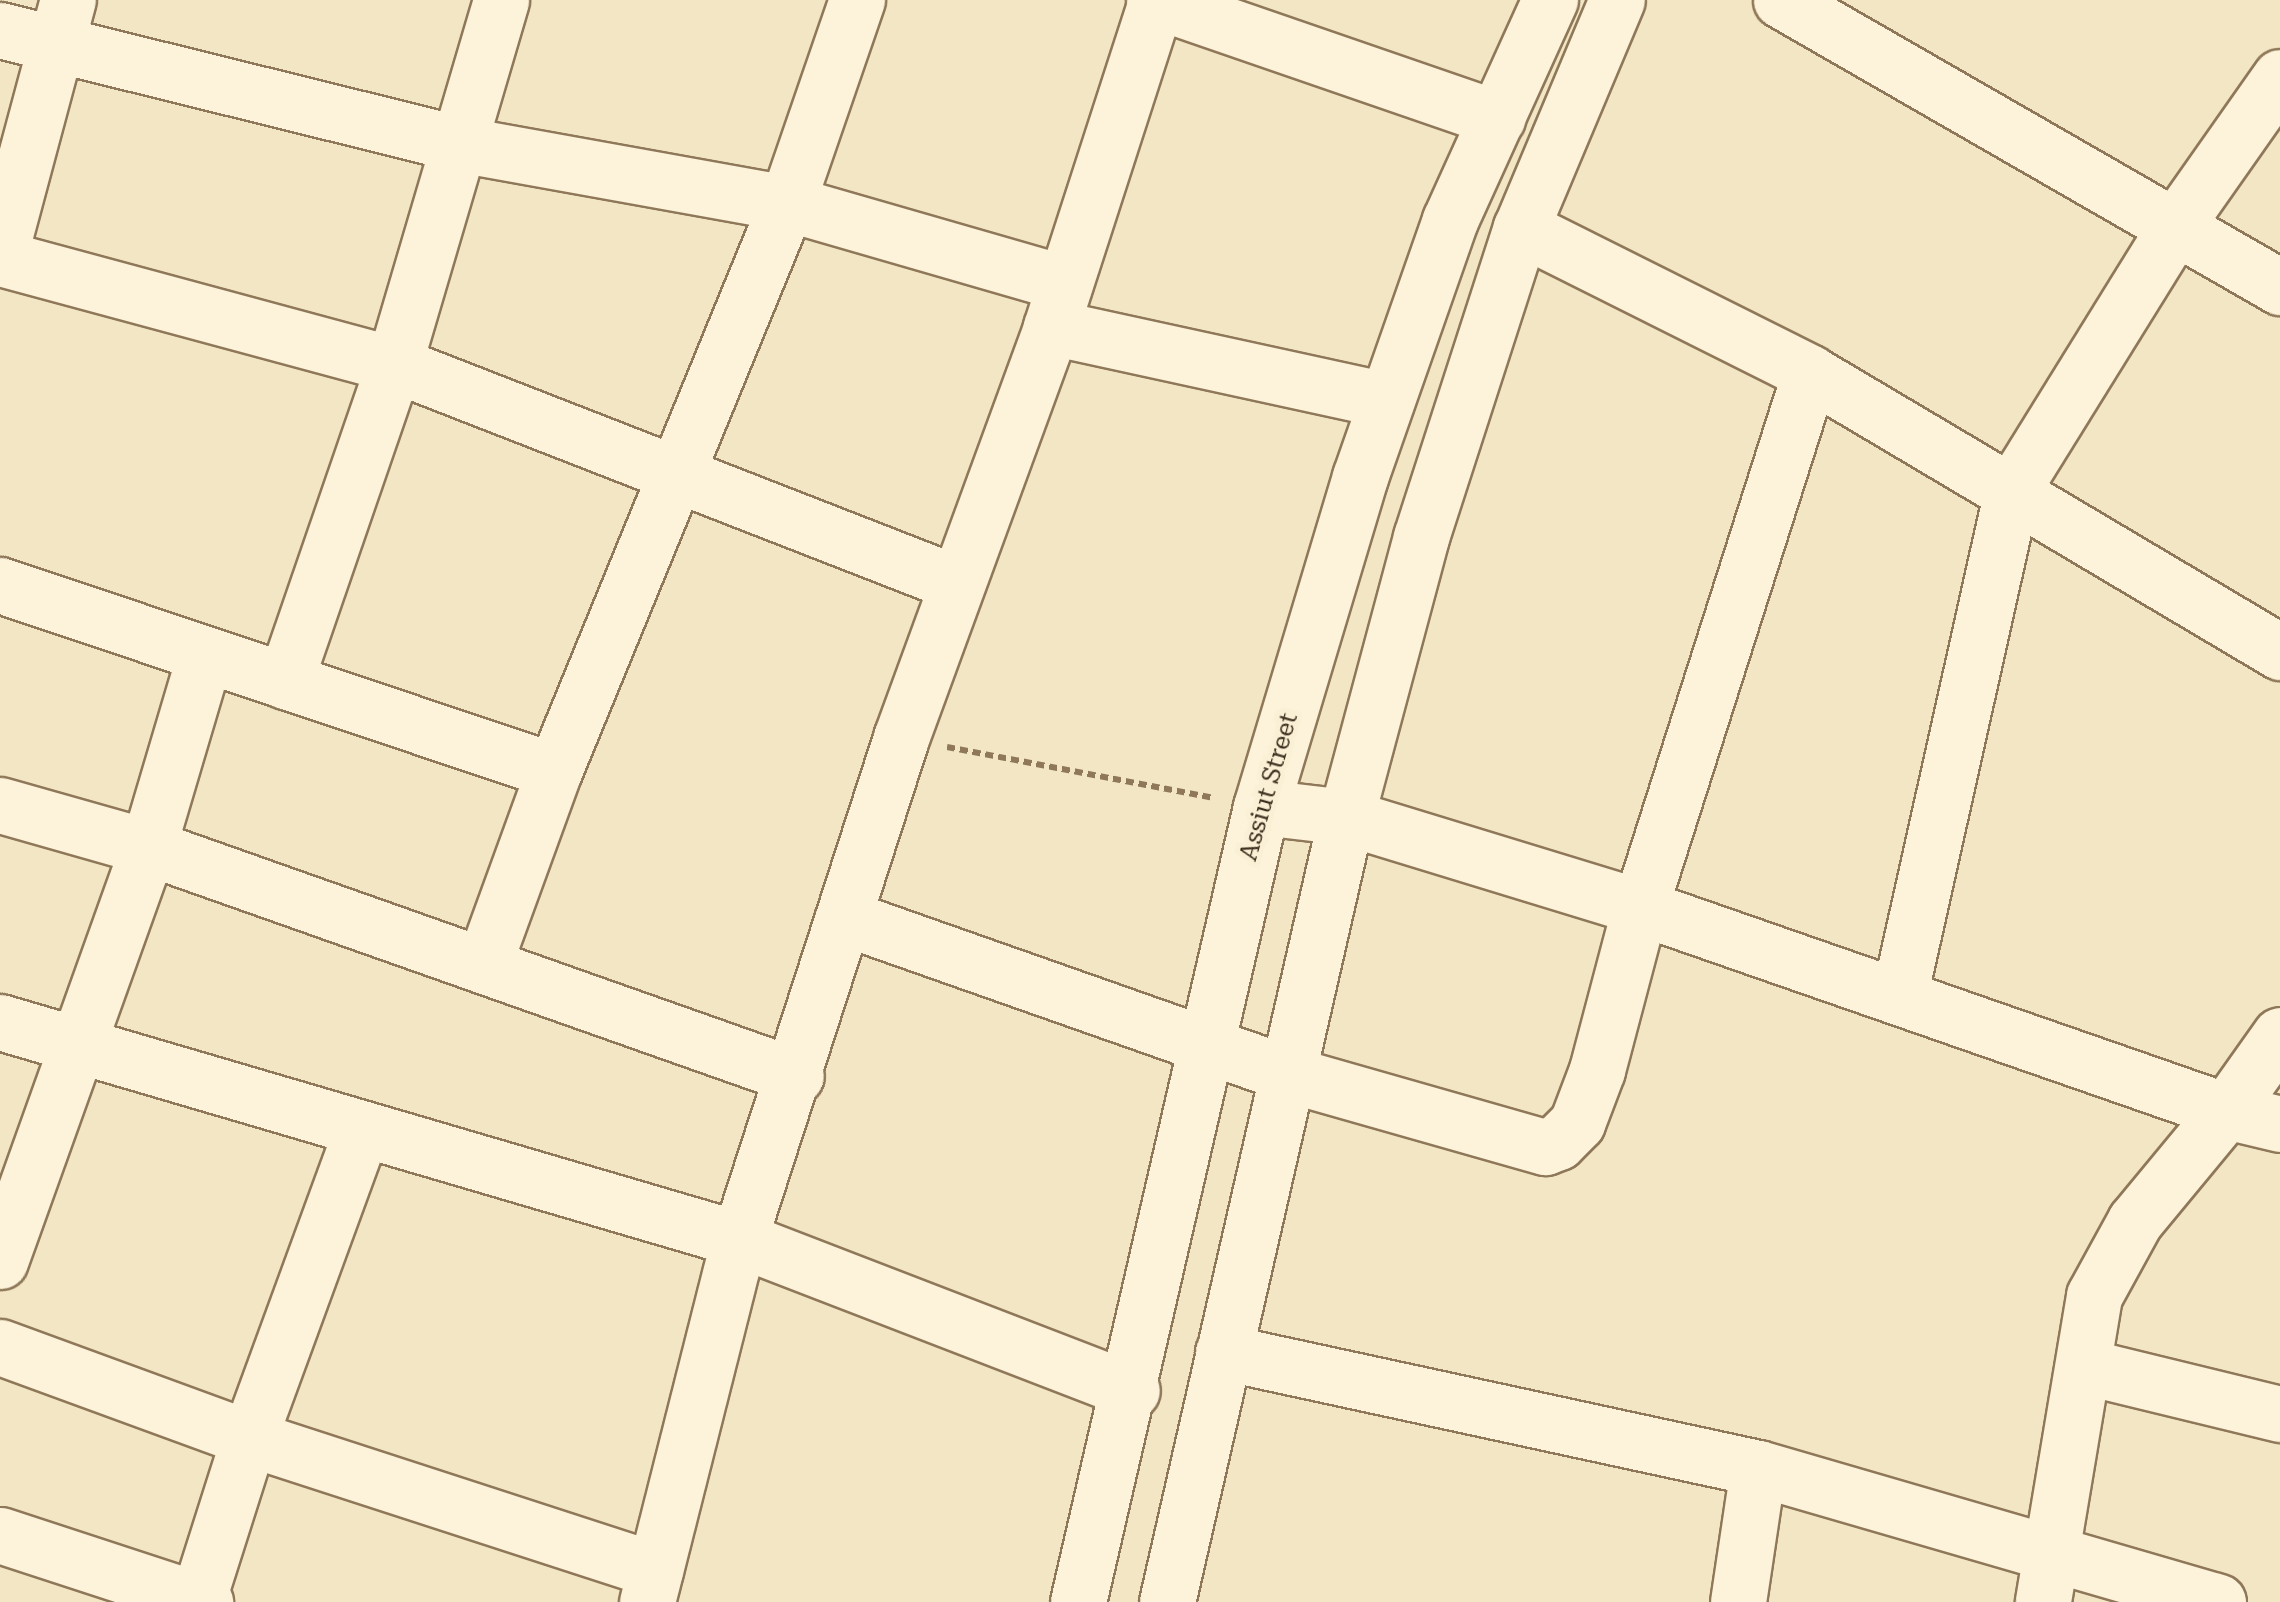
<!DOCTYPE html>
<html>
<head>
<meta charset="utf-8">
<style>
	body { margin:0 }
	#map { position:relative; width:2280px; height:1602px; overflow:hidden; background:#f2e6c5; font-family:"Roboto Serif",serif }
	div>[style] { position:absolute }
	.path>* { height:6px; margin-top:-3px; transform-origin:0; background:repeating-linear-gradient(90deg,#8f7859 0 8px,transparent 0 13px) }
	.roads { filter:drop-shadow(2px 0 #8f7859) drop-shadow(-2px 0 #8f7859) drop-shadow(0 2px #8f7859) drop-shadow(0 -2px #8f7859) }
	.minor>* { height:55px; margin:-27.5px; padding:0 27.5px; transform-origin:27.5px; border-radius:27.5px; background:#fcf3da }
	span { translate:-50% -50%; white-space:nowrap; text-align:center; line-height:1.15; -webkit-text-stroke:10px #f9f0d6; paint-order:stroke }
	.street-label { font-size:25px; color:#3e2f1e }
</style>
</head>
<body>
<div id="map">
	<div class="path">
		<i style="left:947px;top:747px;width:272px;rotate:10.8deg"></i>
	</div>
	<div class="roads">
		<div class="minor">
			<i style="left:1154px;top:0;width:363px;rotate:19deg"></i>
			<i style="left:1781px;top:0;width:576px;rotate:29.91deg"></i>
			<i style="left:0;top:30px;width:473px;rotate:13.9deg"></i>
			<i style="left:459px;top:144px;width:333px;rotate:10.2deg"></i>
			<i style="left:787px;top:203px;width:289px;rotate:16.1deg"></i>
			<i style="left:1521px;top:228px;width:323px;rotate:26.6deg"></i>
			<i style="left:1810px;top:373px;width:547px;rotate:30.69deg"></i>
			<i style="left:0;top:253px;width:262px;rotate:-75deg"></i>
			<i style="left:0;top:258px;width:408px;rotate:15.1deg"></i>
			<i style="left:394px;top:364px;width:603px;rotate:21.29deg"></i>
			<i style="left:1051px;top:327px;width:343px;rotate:12.3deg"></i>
			<i style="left:0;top:585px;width:584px;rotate:18.56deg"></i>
			<i style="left:285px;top:681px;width:335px;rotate:-71deg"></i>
			<i style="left:394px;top:364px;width:379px;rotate:-73.6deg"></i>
			<i style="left:0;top:805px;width:154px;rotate:15.8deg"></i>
			<i style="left:148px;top:847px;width:687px;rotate:19.46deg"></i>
			<i style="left:1261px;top:807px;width:86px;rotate:6.7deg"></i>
			<i style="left:1346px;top:817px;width:307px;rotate:17deg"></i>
			<i style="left:1640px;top:907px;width:620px;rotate:19.19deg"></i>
			<i style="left:2226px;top:1111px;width:143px;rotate:129.6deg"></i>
			<i style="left:2135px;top:1221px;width:85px;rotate:118.7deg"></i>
			<i style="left:2094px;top:1296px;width:310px;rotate:99.5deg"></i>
			<i style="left:843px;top:917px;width:472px;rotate:19.4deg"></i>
			<i style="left:1288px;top:1074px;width:267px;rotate:15.9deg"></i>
			<i style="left:1545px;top:1147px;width:14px;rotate:-21deg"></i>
			<i style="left:1558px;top:1142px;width:27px;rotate:-45deg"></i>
			<i style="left:1577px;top:1123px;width:57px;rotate:-69.3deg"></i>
			<i style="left:1597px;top:1070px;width:169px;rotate:-75.2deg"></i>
			<i style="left:1640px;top:907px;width:560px;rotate:-72.34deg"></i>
			<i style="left:484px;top:963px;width:204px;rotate:-70deg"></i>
			<i style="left:554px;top:771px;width:614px;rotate:-67.7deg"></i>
			<i style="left:787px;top:203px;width:215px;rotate:-71deg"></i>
			<i style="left:1900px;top:992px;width:514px;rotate:-77.42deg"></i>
			<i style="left:2012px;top:490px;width:315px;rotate:-58.2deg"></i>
			<i style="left:2178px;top:222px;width:177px;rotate:-54.9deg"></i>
			<i style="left:0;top:1022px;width:770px;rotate:16.36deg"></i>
			<i style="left:739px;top:1239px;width:421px;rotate:21.1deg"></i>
			<i style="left:2280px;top:1035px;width:93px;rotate:125.4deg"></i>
			<i style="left:2226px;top:1111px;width:56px;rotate:13.5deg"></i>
			<i style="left:0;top:1261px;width:440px;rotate:-70.3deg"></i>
			<i style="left:148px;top:847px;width:201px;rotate:-73.5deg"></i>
			<i style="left:0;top:1347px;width:265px;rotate:20.1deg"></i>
			<i style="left:249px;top:1438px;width:427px;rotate:18deg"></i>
			<i style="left:1223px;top:1352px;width:547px;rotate:12.23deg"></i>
			<i style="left:1758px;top:1468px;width:479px;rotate:16.2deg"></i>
			<i style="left:2083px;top:1366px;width:203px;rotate:13.7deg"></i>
			<i style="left:0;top:1535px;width:216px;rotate:18.1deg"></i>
			<i style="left:197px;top:1602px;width:172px;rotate:-72.4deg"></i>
			<i style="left:249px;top:1438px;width:329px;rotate:-69.9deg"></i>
			<i style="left:647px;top:1602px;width:374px;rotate:-75.8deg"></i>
			<i style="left:739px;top:1239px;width:527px;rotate:-72.08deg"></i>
			<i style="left:901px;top:738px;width:438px;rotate:-69.9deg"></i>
			<i style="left:1051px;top:327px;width:342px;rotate:-72.1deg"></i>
			<i style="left:1078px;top:1602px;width:816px;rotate:-77.04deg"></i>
			<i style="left:1261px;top:807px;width:345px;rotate:-73.3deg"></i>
			<i style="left:1360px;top:477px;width:272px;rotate:-70.7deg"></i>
			<i style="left:1450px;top:220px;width:242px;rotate:-65.6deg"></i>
			<i style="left:1167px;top:1602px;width:805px;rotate:-77.15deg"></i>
			<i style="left:1346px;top:817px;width:290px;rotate:-75deg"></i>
			<i style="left:1421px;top:537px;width:325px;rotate:-72.1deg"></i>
			<i style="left:1521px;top:228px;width:247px;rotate:-67.2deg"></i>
			<i style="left:1738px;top:1602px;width:135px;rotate:-81.5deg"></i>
		</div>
	</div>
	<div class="street-label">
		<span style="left:1269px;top:787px;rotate:-74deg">Assiut Street</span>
	</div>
</div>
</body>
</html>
